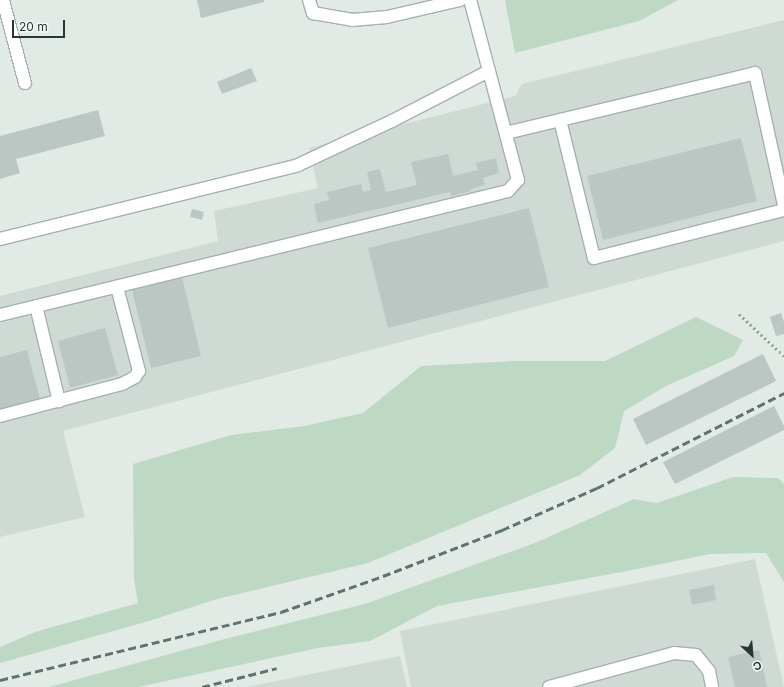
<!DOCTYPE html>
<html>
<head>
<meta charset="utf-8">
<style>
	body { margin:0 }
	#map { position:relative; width:784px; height:687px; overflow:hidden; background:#e2eae6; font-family:Inter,sans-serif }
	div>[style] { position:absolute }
	.built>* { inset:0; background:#d0dad5 }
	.green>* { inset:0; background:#bdd8c3 }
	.building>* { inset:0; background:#bac7c2 }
	.path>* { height:2.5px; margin-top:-1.25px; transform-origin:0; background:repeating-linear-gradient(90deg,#86aa9d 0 2px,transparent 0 5px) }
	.roads { filter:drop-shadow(1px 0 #a5b1ac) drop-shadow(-1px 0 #a5b1ac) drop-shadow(0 1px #a5b1ac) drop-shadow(0 -1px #a5b1ac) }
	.minor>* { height:12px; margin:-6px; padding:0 6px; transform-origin:6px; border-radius:6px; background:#fff }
	.rail>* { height:3px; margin-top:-1.5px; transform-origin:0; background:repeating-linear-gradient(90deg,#5f746d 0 8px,transparent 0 12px) }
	span { translate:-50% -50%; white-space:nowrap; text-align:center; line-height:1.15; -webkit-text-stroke:3px #f2f7f4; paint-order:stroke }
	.north { position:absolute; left:732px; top:635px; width:40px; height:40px; -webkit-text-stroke:3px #f2f7f4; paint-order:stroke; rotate:154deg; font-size:11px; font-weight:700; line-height:16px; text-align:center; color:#243932 }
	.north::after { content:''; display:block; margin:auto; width:14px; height:18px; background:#243932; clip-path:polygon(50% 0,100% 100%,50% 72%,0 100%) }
	.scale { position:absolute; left:12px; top:20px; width:53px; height:18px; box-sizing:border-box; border:2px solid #243932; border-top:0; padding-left:5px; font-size:12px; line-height:14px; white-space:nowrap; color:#243932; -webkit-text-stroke:3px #f2f7f4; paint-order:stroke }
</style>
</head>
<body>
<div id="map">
	<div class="built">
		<i style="clip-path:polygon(784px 20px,784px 241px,63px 431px,85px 517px,0 537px,0 296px,218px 241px,214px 211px,318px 188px,309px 148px,515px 96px,522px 84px)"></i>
		<i style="clip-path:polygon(755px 559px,784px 687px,411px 687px,400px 631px)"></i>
		<i style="clip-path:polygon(400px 656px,407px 687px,246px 687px)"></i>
	</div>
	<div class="green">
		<i style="clip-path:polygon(505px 0,678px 0,639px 21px,515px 53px)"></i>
		<i style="clip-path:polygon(696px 317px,743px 340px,734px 356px,666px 386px,624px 411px,615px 448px,580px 475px,368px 563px,217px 599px,149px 621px,0 663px,0 647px,35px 632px,138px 603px,134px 579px,133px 464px,231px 435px,304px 426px,363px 413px,421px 366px,513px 361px,605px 361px)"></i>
		<i style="clip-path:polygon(733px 477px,778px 478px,784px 484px,784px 582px,766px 553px,710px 554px,627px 571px,437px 606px,370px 641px,318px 648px,138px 687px,49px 687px,221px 640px,365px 604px,535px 543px,634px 499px,657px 503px)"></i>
	</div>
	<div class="building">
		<i style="clip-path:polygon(197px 0,264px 0,264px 2px,201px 18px)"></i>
		<i style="clip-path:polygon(251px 68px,257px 81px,222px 94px,217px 82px)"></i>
		<i style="clip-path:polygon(98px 110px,105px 136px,16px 159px,20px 173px,0 179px,0 136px)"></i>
		<i style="clip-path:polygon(741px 138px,757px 201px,603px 240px,587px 176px)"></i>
		<i style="clip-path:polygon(448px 154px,453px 176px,478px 170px,476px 163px,496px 158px,499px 173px,483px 178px,485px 185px,470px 189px,471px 191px,451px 196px,450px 192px,318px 223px,314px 204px,329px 200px,327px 192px,361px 184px,363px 192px,371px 190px,367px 172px,380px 169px,386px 192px,417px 185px,411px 162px)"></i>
		<i style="clip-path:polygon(529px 208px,549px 287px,388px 328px,368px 248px)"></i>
		<i style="clip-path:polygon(192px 209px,204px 212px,202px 220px,190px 217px)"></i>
		<i style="clip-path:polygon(182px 277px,201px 356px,151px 368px,132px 290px)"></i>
		<i style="clip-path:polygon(781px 313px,784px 322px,784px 334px,776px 336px,770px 317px)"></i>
		<i style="clip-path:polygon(105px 328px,118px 375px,70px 388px,58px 341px)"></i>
		<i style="clip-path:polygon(27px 350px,40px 399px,0 409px,0 357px)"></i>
		<i style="clip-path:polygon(763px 354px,776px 381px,646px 445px,633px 419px)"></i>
		<i style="clip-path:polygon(774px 406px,784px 426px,784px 430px,675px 484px,663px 462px)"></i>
		<i style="clip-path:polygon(714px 585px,716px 600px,692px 605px,689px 590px)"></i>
		<i style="clip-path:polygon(759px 650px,767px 687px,735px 687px,728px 657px)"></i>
	</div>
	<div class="path">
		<i style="left:739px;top:314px;width:62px;rotate:43deg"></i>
	</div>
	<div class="roads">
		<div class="minor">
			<i style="left:3px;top:0;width:86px;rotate:75.2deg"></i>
			<i style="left:309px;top:0;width:14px;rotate:73deg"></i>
			<i style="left:313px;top:13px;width:40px;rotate:10deg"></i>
			<i style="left:352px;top:20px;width:35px;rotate:-5deg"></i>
			<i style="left:387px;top:17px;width:75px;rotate:-13.1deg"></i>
			<i style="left:560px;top:120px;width:142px;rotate:76.2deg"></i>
			<i style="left:594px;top:258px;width:196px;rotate:-14.2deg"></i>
			<i style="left:506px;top:133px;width:256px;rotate:-13.5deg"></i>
			<i style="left:755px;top:73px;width:135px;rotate:77.6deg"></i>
			<i style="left:0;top:239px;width:307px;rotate:-13.9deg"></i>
			<i style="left:298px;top:165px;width:104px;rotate:-25.1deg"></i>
			<i style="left:392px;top:121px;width:109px;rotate:-27.3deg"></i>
			<i style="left:36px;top:306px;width:98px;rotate:76.4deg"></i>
			<i style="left:0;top:315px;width:523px;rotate:-13.72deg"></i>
			<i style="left:508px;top:191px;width:15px;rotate:-48deg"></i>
			<i style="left:518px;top:180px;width:186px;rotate:-104.9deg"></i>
			<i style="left:0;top:416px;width:126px;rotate:-14.7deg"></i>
			<i style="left:122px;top:384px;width:15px;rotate:-28deg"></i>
			<i style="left:135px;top:377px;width:7px;rotate:-56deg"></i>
			<i style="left:139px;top:371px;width:87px;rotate:-104.7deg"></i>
			<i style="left:549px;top:687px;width:130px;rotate:-15.2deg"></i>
			<i style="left:674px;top:653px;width:22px;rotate:5deg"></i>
			<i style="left:696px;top:655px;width:21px;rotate:51deg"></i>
			<i style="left:709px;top:671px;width:16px;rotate:79deg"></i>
		</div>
	</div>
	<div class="rail">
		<i style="left:0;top:680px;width:289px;rotate:-13.6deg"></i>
		<i style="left:281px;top:612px;width:108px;rotate:-19.4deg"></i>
		<i style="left:383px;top:576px;width:128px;rotate:-21.1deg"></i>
		<i style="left:502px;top:530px;width:104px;rotate:-23.9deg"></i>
		<i style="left:597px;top:488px;width:210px;rotate:-26.9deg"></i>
		<i style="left:202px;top:687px;width:77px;rotate:-14.2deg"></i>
	</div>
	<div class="north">С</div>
	<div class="scale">20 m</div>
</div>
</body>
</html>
